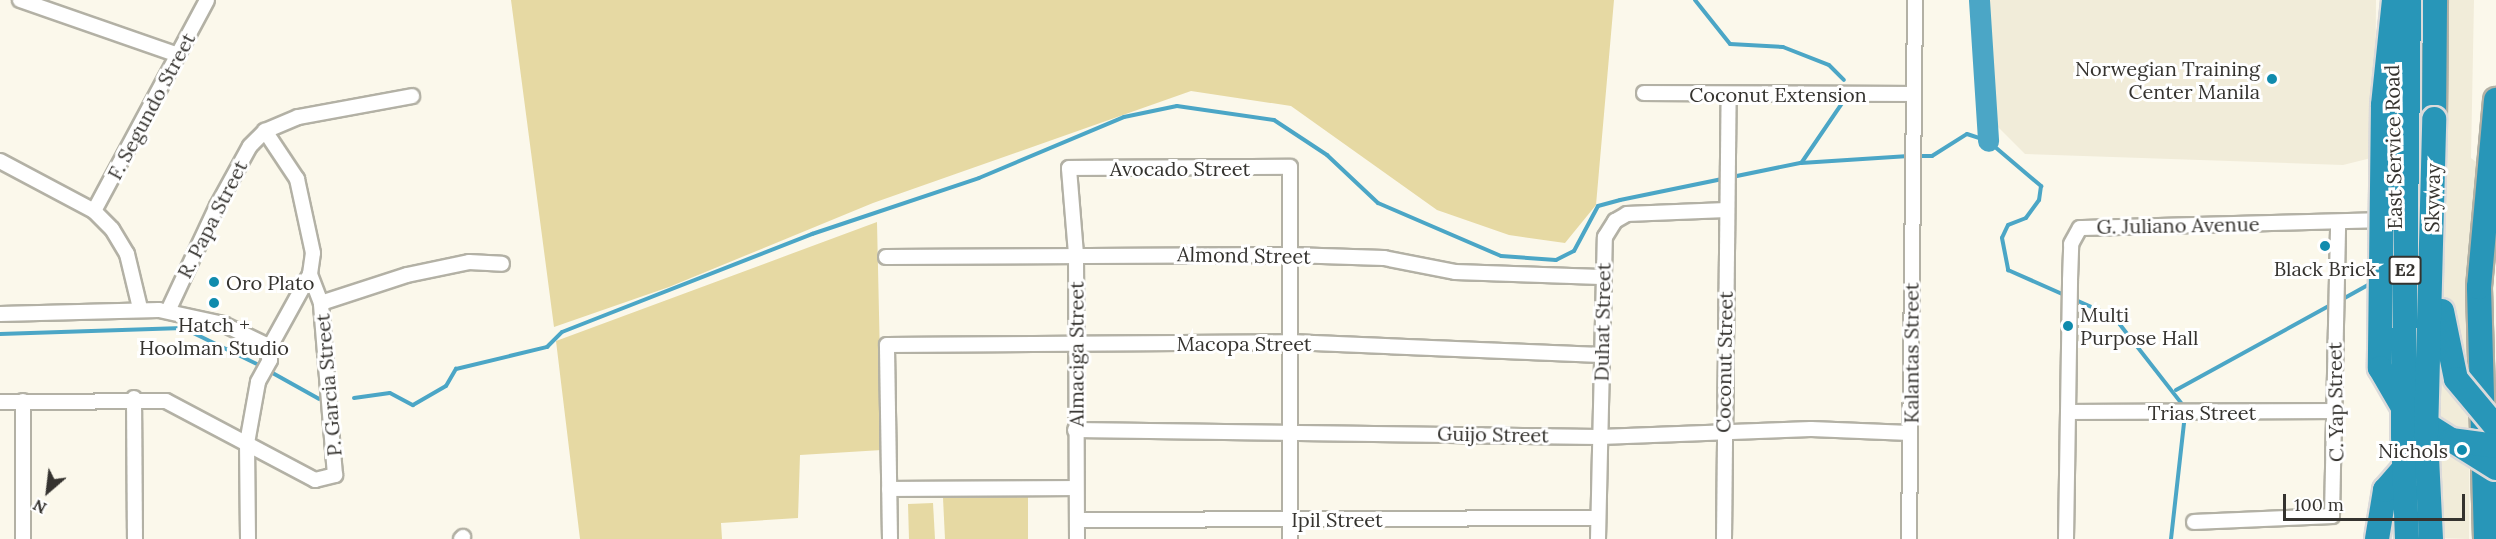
<!DOCTYPE html>
<html>
<head>
<meta charset="utf-8">
<style>
	body { margin:0 }
	#map { position:relative; width:2496px; height:539px; overflow:hidden; background:#fbf8eb; font-family:Lora,serif }
	div>[style] { position:absolute }
	.built>* { inset:0; background:#f1ecd9 }
	.green>* { inset:0; background:#e6d9a3 }
	.stream>* { height:4px; margin:-2px; padding:0 2px; transform-origin:2px; border-radius:2px; background:#4ba6c6 }
	.river>* { height:21px; margin:-10.5px; padding:0 10.5px; transform-origin:10.5px; border-radius:10.5px; background:#4ba6c6 }
	.roads { filter:drop-shadow(2px 0 #b3b1a5) drop-shadow(-2px 0 #b3b1a5) drop-shadow(0 2px #b3b1a5) drop-shadow(0 -2px #b3b1a5) }
	.minor>* { height:14px; margin:-7px; padding:0 7px; transform-origin:7px; border-radius:7px; background:#fff }
	.secondary>* { height:18px; margin:-9px; padding:0 9px; transform-origin:9px; border-radius:9px; background:#bee0ea }
	.motorway>* { height:24px; margin:-12px; padding:0 12px; transform-origin:12px; border-radius:12px; background:#2896b8 }
	.bridges { filter:drop-shadow(2px 0 #dbdada) drop-shadow(-2px 0 #dbdada) drop-shadow(0 2px #dbdada) drop-shadow(0 -2px #dbdada) }
	.motorway-bridge>* { height:24px; margin:-12px; padding:0 12px; transform-origin:12px; border-radius:12px; background:#2896b8 }
	.dots>* { width:16px; height:16px; translate:-50% -50%; box-sizing:border-box; border:3px solid #fff; border-radius:50% }
	span { translate:-50% -50%; white-space:nowrap; text-align:center; line-height:1.15; -webkit-text-stroke:6px #fff; paint-order:stroke }
	.shield-label span { padding:2px 4px; background:#fff; border:2px solid; border-radius:4px; -webkit-text-stroke-width:0 }
	.shield-label { font-size:18px; color:#35332f; font-weight:700 }
	.poi-label { font-size:20px; color:#35332f }
	.right { translate:-100% -50%; text-align:right }
	.left { translate:0 -50%; text-align:left }
	.street-label { font-size:20px; color:#35332f }
	.north { position:absolute; left:18px; top:461px; width:60px; height:60px; -webkit-text-stroke:4px #fff; paint-order:stroke; rotate:208deg; font-size:16px; font-weight:700; line-height:24px; text-align:center; color:#35332f }
	.north::after { content:''; display:block; margin:auto; width:21px; height:27px; background:#35332f; clip-path:polygon(50% 0,100% 100%,50% 72%,0 100%) }
	.scale { position:absolute; left:2283px; top:494px; width:182px; height:27px; box-sizing:border-box; border:3px solid #35332f; border-top:0; padding-left:8px; font-size:18px; line-height:21px; white-space:nowrap; color:#35332f; -webkit-text-stroke:4px #fff; paint-order:stroke }
</style>
</head>
<body>
<div id="map">
	<div class="built">
		<i style="clip-path:polygon(1990px 0,2376px 0,2375px 157px,2343px 165px,2025px 154px,1990px 119px)"></i>
		<i style="clip-path:polygon(2444px 0,2474px 0,2471px 158px,2480px 165px,2470px 334px,2469px 539px,2435px 538px)"></i>
	</div>
	<div class="green">
		<i style="clip-path:polygon(511px 0,1614px 0,1596px 205px,1565px 243px,1509px 235px,1437px 210px,1291px 106px,1191px 91px,873px 203px,669px 287px,554px 327px)"></i>
		<i style="clip-path:polygon(877px 222px,882px 450px,800px 455px,798px 518px,721px 523px,722px 539px,580px 539px,556px 341px)"></i>
		<i style="clip-path:polygon(1028px 497px,1028px 539px,945px 539px,943px 498px)"></i>
		<i style="clip-path:polygon(933px 503px,935px 539px,909px 539px,908px 504px)"></i>
	</div>
	<div class="stream">
		<i style="left:1695px;top:0;width:56px;rotate:51.5deg"></i>
		<i style="left:1730px;top:44px;width:53px;rotate:3.2deg"></i>
		<i style="left:1783px;top:47px;width:49px;rotate:21.4deg"></i>
		<i style="left:1829px;top:65px;width:21px;rotate:45deg"></i>
		<i style="left:1916px;top:156px;width:16px"></i>
		<i style="left:1932px;top:156px;width:41px;rotate:-32.2deg"></i>
		<i style="left:1967px;top:134px;width:22px;rotate:18deg"></i>
		<i style="left:1988px;top:141px;width:70px;rotate:40.3deg"></i>
		<i style="left:2041px;top:186px;width:14px;rotate:98deg"></i>
		<i style="left:2039px;top:200px;width:22px;rotate:126deg"></i>
		<i style="left:2026px;top:218px;width:19px;rotate:159deg"></i>
		<i style="left:2008px;top:225px;width:14px;rotate:115deg"></i>
		<i style="left:2002px;top:238px;width:33px;rotate:79deg"></i>
		<i style="left:2008px;top:270px;width:116px;rotate:23.9deg"></i>
		<i style="left:2114px;top:317px;width:115px;rotate:52deg"></i>
		<i style="left:1802px;top:162px;width:76px;rotate:-55.7deg"></i>
		<i style="left:2341px;top:300px;width:37px;rotate:-29deg"></i>
		<i style="left:0;top:334px;width:183px;rotate:-1.9deg"></i>
		<i style="left:183px;top:328px;width:89px;rotate:26deg"></i>
		<i style="left:269px;top:371px;width:57px;rotate:29.2deg"></i>
		<i style="left:2176px;top:390px;width:180px;rotate:-28.8deg"></i>
		<i style="left:354px;top:398px;width:36px;rotate:-8deg"></i>
		<i style="left:390px;top:393px;width:26px;rotate:28deg"></i>
		<i style="left:413px;top:405px;width:38px;rotate:-30deg"></i>
		<i style="left:446px;top:386px;width:20px;rotate:-60deg"></i>
		<i style="left:456px;top:369px;width:94px;rotate:-13.6deg"></i>
		<i style="left:547px;top:347px;width:21px;rotate:-45deg"></i>
		<i style="left:562px;top:332px;width:269px;rotate:-21.4deg"></i>
		<i style="left:812px;top:234px;width:176px;rotate:-18.5deg"></i>
		<i style="left:979px;top:178px;width:157px;rotate:-22.8deg"></i>
		<i style="left:1124px;top:117px;width:54px;rotate:-11.7deg"></i>
		<i style="left:1177px;top:106px;width:98px;rotate:8.2deg"></i>
		<i style="left:1274px;top:120px;width:64px;rotate:33.4deg"></i>
		<i style="left:1327px;top:155px;width:70px;rotate:43.3deg"></i>
		<i style="left:1378px;top:203px;width:134px;rotate:23.3deg"></i>
		<i style="left:1501px;top:256px;width:55px;rotate:4.2deg"></i>
		<i style="left:1556px;top:260px;width:20px;rotate:-27deg"></i>
		<i style="left:1574px;top:251px;width:51px;rotate:-61.9deg"></i>
		<i style="left:1598px;top:206px;width:23px;rotate:-15deg"></i>
		<i style="left:1620px;top:200px;width:185px;rotate:-11.6deg"></i>
		<i style="left:1801px;top:163px;width:108px;rotate:-3.7deg"></i>
		<i style="left:2171px;top:539px;width:125px;rotate:-83.6deg"></i>
	</div>
	<div class="river">
		<i style="left:1979px;top:0;width:141px;rotate:86.3deg"></i>
	</div>
	<div class="roads">
		<div class="minor">
			<i style="left:20px;top:0;width:167px;rotate:19.2deg"></i>
			<i style="left:1644px;top:93px;width:269px;rotate:0.2deg"></i>
			<i style="left:0;top:161px;width:106px;rotate:28deg"></i>
			<i style="left:94px;top:211px;width:25px;rotate:45deg"></i>
			<i style="left:112px;top:229px;width:29px;rotate:59deg"></i>
			<i style="left:127px;top:254px;width:56px;rotate:76.5deg"></i>
			<i style="left:94px;top:211px;width:239px;rotate:-61.8deg"></i>
			<i style="left:886px;top:257px;width:404px;rotate:-0.3deg"></i>
			<i style="left:1290px;top:255px;width:94px;rotate:1.8deg"></i>
			<i style="left:1384px;top:258px;width:72px;rotate:11.2deg"></i>
			<i style="left:1455px;top:272px;width:146px;rotate:2deg"></i>
			<i style="left:321px;top:303px;width:90px;rotate:-18deg"></i>
			<i style="left:407px;top:275px;width:63px;rotate:-11.8deg"></i>
			<i style="left:469px;top:262px;width:33px;rotate:3deg"></i>
			<i style="left:168px;top:311px;width:116px;rotate:-65deg"></i>
			<i style="left:217px;top:206px;width:68px;rotate:-61.2deg"></i>
			<i style="left:250px;top:146px;width:21px;rotate:-45deg"></i>
			<i style="left:265px;top:131px;width:36px;rotate:-23deg"></i>
			<i style="left:298px;top:117px;width:116px;rotate:-10.4deg"></i>
			<i style="left:0;top:314px;width:159px;rotate:-1.4deg"></i>
			<i style="left:159px;top:310px;width:66px;rotate:12.3deg"></i>
			<i style="left:223px;top:324px;width:46px;rotate:26deg"></i>
			<i style="left:264px;top:344px;width:17px;rotate:69deg"></i>
			<i style="left:270px;top:360px;width:25px;rotate:119deg"></i>
			<i style="left:258px;top:382px;width:62px;rotate:100.2deg"></i>
			<i style="left:247px;top:443px;width:96px;rotate:89.4deg"></i>
			<i style="left:267px;top:352px;width:89px;rotate:-61.1deg"></i>
			<i style="left:134px;top:398px;width:141px;rotate:89.6deg"></i>
			<i style="left:23px;top:401px;width:138px;rotate:90deg"></i>
			<i style="left:0;top:402px;width:166px;rotate:-0.3deg"></i>
			<i style="left:166px;top:401px;width:169px;rotate:27.9deg"></i>
			<i style="left:315px;top:480px;width:21px;rotate:-14deg"></i>
			<i style="left:335px;top:475px;width:173px;rotate:-94.7deg"></i>
			<i style="left:321px;top:303px;width:31px;rotate:-111deg"></i>
			<i style="left:310px;top:274px;width:21px;rotate:-82deg"></i>
			<i style="left:313px;top:253px;width:76px;rotate:-102.2deg"></i>
			<i style="left:297px;top:179px;width:58px;rotate:-123.7deg"></i>
			<i style="left:2068px;top:412px;width:268px;rotate:-0.2deg"></i>
			<i style="left:1075px;top:430px;width:525px;rotate:0.76deg"></i>
			<i style="left:1600px;top:437px;width:211px;rotate:-2.2deg"></i>
			<i style="left:1811px;top:429px;width:99px;rotate:2.3deg"></i>
			<i style="left:889px;top:489px;width:187px;rotate:-0.3deg"></i>
			<i style="left:1077px;top:520px;width:521px;rotate:-0.22deg"></i>
			<i style="left:2194px;top:522px;width:138px;rotate:-2.5deg"></i>
			<i style="left:2332px;top:516px;width:294px;rotate:-88.8deg"></i>
			<i style="left:461px;top:539px;width:3px;rotate:-45deg"></i>
			<i style="left:890px;top:539px;width:194px;rotate:-90.9deg"></i>
			<i style="left:887px;top:345px;width:403px;rotate:-0.4deg"></i>
			<i style="left:1290px;top:342px;width:311px;rotate:2.4deg"></i>
			<i style="left:1077px;top:539px;width:285px;rotate:-90.2deg"></i>
			<i style="left:1076px;top:254px;width:86px;rotate:-94.7deg"></i>
			<i style="left:1069px;top:168px;width:221px;rotate:-0.3deg"></i>
			<i style="left:1290px;top:167px;width:372px;rotate:90deg"></i>
			<i style="left:1598px;top:539px;width:302px;rotate:-88.7deg"></i>
			<i style="left:1605px;top:237px;width:19px;rotate:-58deg"></i>
			<i style="left:1615px;top:221px;width:14px;rotate:-30deg"></i>
			<i style="left:1627px;top:214px;width:99px;rotate:-2.3deg"></i>
			<i style="left:1724px;top:539px;width:445px;rotate:-89.4deg"></i>
			<i style="left:1909px;top:539px;width:539px;rotate:-89.36deg"></i>
			<i style="left:2066px;top:539px;width:259px;rotate:-89.1deg"></i>
			<i style="left:2070px;top:280px;width:36px;rotate:-88deg"></i>
			<i style="left:2071px;top:244px;width:18px;rotate:-61deg"></i>
			<i style="left:2080px;top:228px;width:308px;rotate:-1.5deg"></i>
		</div>
		<div class="secondary">
			<i style="left:2393px;top:155px;width:56px;rotate:88deg"></i>
		</div>
		<div class="motorway">
			<i style="left:2434px;top:119px;width:119px;rotate:-89.5deg"></i>
			<i style="left:2486px;top:539px;width:252px;rotate:-91.6deg"></i>
			<i style="left:2479px;top:287px;width:188px;rotate:-84.8deg"></i>
		</div>
	</div>
	<div class="bridges">
		<div class="motorway-bridge">
			<i style="left:2394px;top:0;width:106px;rotate:96deg"></i>
			<i style="left:2383px;top:105px;width:263px;rotate:90.7deg"></i>
			<i style="left:2380px;top:368px;width:50px;rotate:59.8deg"></i>
			<i style="left:2405px;top:411px;width:107px;rotate:32.1deg"></i>
			<i style="left:2442px;top:311px;width:69px;rotate:78.4deg"></i>
			<i style="left:2456px;top:379px;width:62px;rotate:50.2deg"></i>
			<i style="left:2451px;top:440px;width:45px;rotate:7.6deg"></i>
			<i style="left:2377px;top:539px;width:50px;rotate:-80.7deg"></i>
			<i style="left:2385px;top:490px;width:35px;rotate:-49deg"></i>
			<i style="left:2407px;top:539px;width:103px;rotate:-92.2deg"></i>
			<i style="left:2403px;top:436px;width:436px;rotate:-89.2deg"></i>
			<i style="left:2431px;top:539px;width:104px;rotate:-92.8deg"></i>
			<i style="left:2426px;top:435px;width:316px;rotate:-88.5deg"></i>
		</div>
	</div>
	<div class="dots">
		<i style="left:2272px;top:79px;background:#108bad"></i>
		<i style="left:2325px;top:246px;background:#108bad"></i>
		<i style="left:214px;top:282px;background:#108bad"></i>
		<i style="left:214px;top:303px;background:#108bad"></i>
		<i style="left:2068px;top:326px;background:#108bad"></i>
		<i style="left:2462px;top:450px;background:#108bad"></i>
	</div>
	<div class="shield-label">
		<span style="left:2405px;top:270px">E2</span>
	</div>
	<div class="poi-label">
		<span class="right" style="left:2260px;top:80px">Norwegian Training<br>Center Manila</span>
		<span style="left:2325px;top:268px">Black Brick</span>
		<span class="left" style="left:226px;top:282px">Oro Plato</span>
		<span class="left" style="left:2080px;top:326px">Multi<br>Purpose Hall</span>
		<span style="left:214px;top:336px">Hatch +<br>Hoolman Studio</span>
		<span class="right" style="left:2448px;top:450px">Nichols</span>
	</div>
	<div class="street-label">
		<span style="left:1778px;top:94px">Coconut Extension</span>
		<span style="left:151px;top:106px;rotate:-62deg">F. Segundo Street</span>
		<span style="left:2393px;top:147px;rotate:-91deg">East Service Road</span>
		<span style="left:1180px;top:168px">Avocado Street</span>
		<span style="left:2432px;top:198px;rotate:-89deg">Skyway</span>
		<span style="left:212px;top:219px;rotate:-63deg">R. Papa Street</span>
		<span style="left:2178px;top:225px;rotate:-1deg">G. Juliano Avenue</span>
		<span style="left:1244px;top:255px;rotate:1deg">Almond Street</span>
		<span style="left:1602px;top:322px;rotate:-89deg">Duhat Street</span>
		<span style="left:1244px;top:343px">Macopa Street</span>
		<span style="left:1911px;top:353px;rotate:-90deg">Kalantas Street</span>
		<span style="left:1076px;top:354px;rotate:-90deg">Almaciga Street</span>
		<span style="left:1724px;top:362px;rotate:-89deg">Coconut Street</span>
		<span style="left:328px;top:385px;rotate:-95deg">P. Garcia Street</span>
		<span style="left:2335px;top:402px;rotate:-91deg">C. Yap Street</span>
		<span style="left:2202px;top:412px">Trias Street</span>
		<span style="left:1493px;top:434px;rotate:1deg">Guijo Street</span>
		<span style="left:1337px;top:519px">Ipil Street</span>
	</div>
	<div class="north">N</div>
	<div class="scale">100 m</div>
</div>
</body>
</html>
